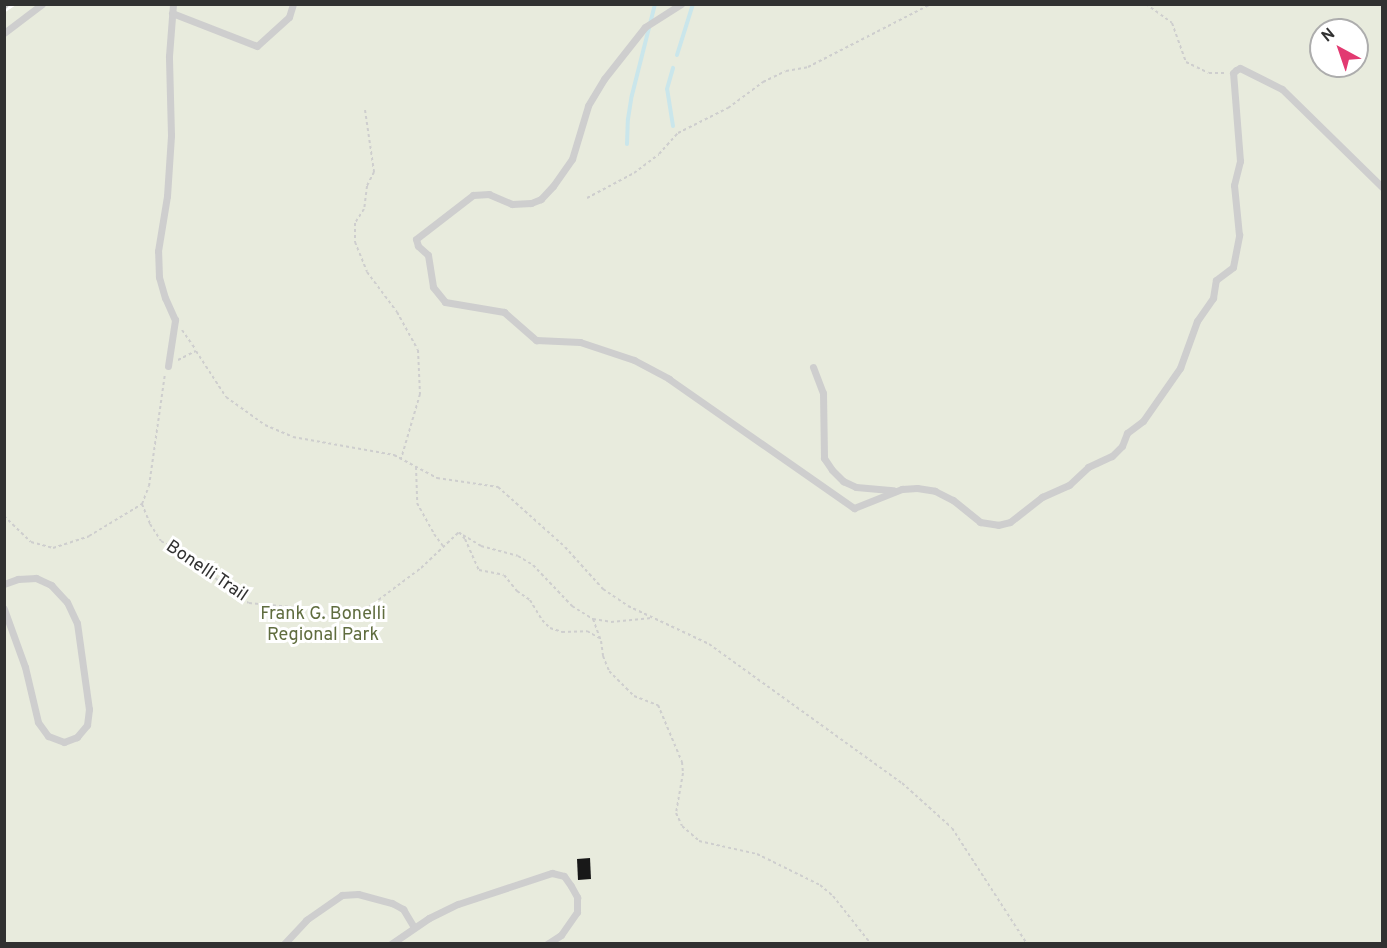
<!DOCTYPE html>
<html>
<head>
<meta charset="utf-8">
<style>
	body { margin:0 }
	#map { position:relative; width:1387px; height:948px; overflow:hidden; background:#fff; font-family:Overpass,sans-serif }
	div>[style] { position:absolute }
	.green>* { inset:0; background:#e8ebdd }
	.stream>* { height:4px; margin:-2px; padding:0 2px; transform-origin:2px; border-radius:2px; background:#cae6eb }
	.building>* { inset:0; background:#181818 }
	.path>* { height:2px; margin-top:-1px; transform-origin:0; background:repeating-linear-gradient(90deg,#cecece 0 3px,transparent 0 6px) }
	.service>* { height:7px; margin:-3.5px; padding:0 3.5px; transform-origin:3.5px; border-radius:3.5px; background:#cecece }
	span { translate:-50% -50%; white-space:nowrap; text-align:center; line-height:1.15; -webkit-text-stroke:6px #fff; paint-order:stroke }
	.street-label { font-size:18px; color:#313131 }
	.park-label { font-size:18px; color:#606d3f }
	.frame { position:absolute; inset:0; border:6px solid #313131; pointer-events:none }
	.north { position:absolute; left:1309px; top:18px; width:60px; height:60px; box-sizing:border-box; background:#fff; border:2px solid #adadad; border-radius:50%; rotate:320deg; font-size:16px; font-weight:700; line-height:24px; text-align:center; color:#313131 }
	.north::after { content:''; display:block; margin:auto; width:21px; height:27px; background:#e23a71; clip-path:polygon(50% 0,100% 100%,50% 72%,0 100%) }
</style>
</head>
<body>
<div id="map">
	<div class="green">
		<i style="clip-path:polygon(evenodd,16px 5px,1382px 5px,1382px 943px,5px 944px,4px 13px,16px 5px,1321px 30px,1357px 30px,1357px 66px,1321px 66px,1321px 30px)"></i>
	</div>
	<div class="stream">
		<i style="left:677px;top:55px;width:53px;rotate:-72.6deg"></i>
		<i style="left:673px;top:126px;width:37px;rotate:-99deg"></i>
		<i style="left:667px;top:89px;width:22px;rotate:-74deg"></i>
		<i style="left:627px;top:144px;width:25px;rotate:-88deg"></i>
		<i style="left:628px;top:119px;width:24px;rotate:-81deg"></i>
		<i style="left:632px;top:95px;width:94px;rotate:-75.8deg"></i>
	</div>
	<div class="building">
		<i style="clip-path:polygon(590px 858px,591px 879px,578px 880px,577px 859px)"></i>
	</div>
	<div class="path">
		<i style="left:1146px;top:4px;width:32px;rotate:36deg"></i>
		<i style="left:1172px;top:23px;width:41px;rotate:70.3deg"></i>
		<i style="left:1186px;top:62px;width:25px;rotate:26deg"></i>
		<i style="left:1209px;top:73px;width:16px"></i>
		<i style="left:365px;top:110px;width:63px;rotate:81.7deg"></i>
		<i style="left:374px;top:172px;width:16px;rotate:117deg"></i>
		<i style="left:367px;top:186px;width:23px;rotate:97deg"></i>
		<i style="left:364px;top:209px;width:17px;rotate:123deg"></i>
		<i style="left:355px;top:223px;width:19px;rotate:90deg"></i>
		<i style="left:355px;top:242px;width:32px;rotate:68deg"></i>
		<i style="left:367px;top:272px;width:50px;rotate:53.1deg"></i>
		<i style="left:397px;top:312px;width:43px;rotate:61.1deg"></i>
		<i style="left:418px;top:350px;width:44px;rotate:87.4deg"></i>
		<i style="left:420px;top:394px;width:68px;rotate:106.3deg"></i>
		<i style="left:587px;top:198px;width:53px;rotate:-28deg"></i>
		<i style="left:634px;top:173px;width:31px;rotate:-37deg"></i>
		<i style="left:659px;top:154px;width:28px;rotate:-48deg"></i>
		<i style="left:678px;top:133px;width:56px;rotate:-26.6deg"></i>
		<i style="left:728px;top:108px;width:44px;rotate:-36.6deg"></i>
		<i style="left:763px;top:82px;width:25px;rotate:-26deg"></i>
		<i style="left:786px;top:71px;width:22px;rotate:-10deg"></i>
		<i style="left:808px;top:67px;width:138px;rotate:-27.1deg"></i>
		<i style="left:182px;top:330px;width:24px;rotate:55deg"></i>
		<i style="left:178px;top:360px;width:20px;rotate:-27deg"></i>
		<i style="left:196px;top:351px;width:55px;rotate:56.9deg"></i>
		<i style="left:226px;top:397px;width:48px;rotate:35.7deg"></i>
		<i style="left:265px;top:425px;width:30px;rotate:23deg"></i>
		<i style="left:293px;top:437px;width:103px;rotate:10.1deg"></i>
		<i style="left:394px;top:455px;width:49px;rotate:28.1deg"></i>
		<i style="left:437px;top:478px;width:62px;rotate:8.4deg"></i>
		<i style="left:498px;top:487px;width:90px;rotate:41.8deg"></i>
		<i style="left:565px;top:547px;width:57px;rotate:47.9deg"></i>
		<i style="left:603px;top:589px;width:30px;rotate:34deg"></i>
		<i style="left:628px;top:606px;width:89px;rotate:25.1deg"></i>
		<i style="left:709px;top:644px;width:238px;rotate:35.8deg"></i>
		<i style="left:902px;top:783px;width:67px;rotate:42deg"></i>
		<i style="left:952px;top:828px;width:138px;rotate:57.1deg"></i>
		<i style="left:416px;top:467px;width:36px;rotate:88deg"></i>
		<i style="left:417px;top:503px;width:35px;rotate:61deg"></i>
		<i style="left:434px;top:534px;width:15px;rotate:53deg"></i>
		<i style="left:142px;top:504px;width:19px;rotate:-69deg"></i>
		<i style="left:149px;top:486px;width:113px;rotate:-81.9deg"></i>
		<i style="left:142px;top:504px;width:22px;rotate:68deg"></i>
		<i style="left:150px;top:524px;width:20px;rotate:57deg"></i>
		<i style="left:161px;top:541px;width:43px;rotate:29.6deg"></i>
		<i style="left:198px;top:562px;width:52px;rotate:42.6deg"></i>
		<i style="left:236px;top:597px;width:14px;rotate:25deg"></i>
		<i style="left:249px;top:603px;width:42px;rotate:5.4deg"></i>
		<i style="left:291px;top:607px;width:33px;rotate:18deg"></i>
		<i style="left:322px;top:617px;width:48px;rotate:-12deg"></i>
		<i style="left:369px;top:607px;width:65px;rotate:-36.9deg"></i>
		<i style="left:421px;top:568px;width:52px;rotate:-43.5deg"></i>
		<i style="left:459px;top:532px;width:9px;rotate:49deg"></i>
		<i style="left:465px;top:539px;width:34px;rotate:66deg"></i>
		<i style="left:479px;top:570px;width:25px;rotate:11deg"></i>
		<i style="left:504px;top:575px;width:21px;rotate:51deg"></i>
		<i style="left:517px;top:591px;width:16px;rotate:35deg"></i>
		<i style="left:530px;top:600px;width:23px;rotate:59deg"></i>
		<i style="left:542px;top:620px;width:11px;rotate:45deg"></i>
		<i style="left:550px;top:628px;width:13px;rotate:18deg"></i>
		<i style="left:562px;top:632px;width:25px;rotate:-2deg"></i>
		<i style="left:587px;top:631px;width:14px;rotate:30deg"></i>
		<i style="left:4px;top:516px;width:37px;rotate:44deg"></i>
		<i style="left:31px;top:542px;width:23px;rotate:15deg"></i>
		<i style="left:53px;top:548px;width:38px;rotate:-18deg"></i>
		<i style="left:89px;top:536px;width:62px;rotate:-31.1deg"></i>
		<i style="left:463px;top:535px;width:21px;rotate:31deg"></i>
		<i style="left:481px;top:546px;width:38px;rotate:15deg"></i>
		<i style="left:518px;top:556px;width:17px;rotate:31deg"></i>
		<i style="left:533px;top:565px;width:57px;rotate:46.4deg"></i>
		<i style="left:572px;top:606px;width:25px;rotate:32deg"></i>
		<i style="left:593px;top:619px;width:23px;rotate:70deg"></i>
		<i style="left:601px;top:641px;width:15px;rotate:82deg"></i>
		<i style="left:603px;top:656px;width:16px;rotate:68deg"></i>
		<i style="left:609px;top:671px;width:35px;rotate:45deg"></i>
		<i style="left:634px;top:696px;width:26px;rotate:21deg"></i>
		<i style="left:658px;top:705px;width:62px;rotate:67.2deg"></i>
		<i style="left:682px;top:762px;width:11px;rotate:85deg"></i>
		<i style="left:683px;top:773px;width:41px;rotate:99.9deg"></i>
		<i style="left:676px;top:813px;width:14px;rotate:65deg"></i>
		<i style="left:682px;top:826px;width:23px;rotate:41deg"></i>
		<i style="left:699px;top:841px;width:59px;rotate:12.6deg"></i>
		<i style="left:757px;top:854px;width:70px;rotate:26.2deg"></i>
		<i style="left:820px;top:885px;width:17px;rotate:40deg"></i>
		<i style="left:833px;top:896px;width:61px;rotate:51.6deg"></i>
		<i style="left:593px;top:619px;width:18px;rotate:9deg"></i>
		<i style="left:611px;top:622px;width:41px;rotate:-5.6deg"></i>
	</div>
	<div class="service">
		<i style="left:681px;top:4px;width:43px;rotate:147.4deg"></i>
		<i style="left:645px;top:27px;width:66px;rotate:128.3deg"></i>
		<i style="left:604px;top:79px;width:31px;rotate:121deg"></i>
		<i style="left:588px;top:106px;width:55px;rotate:106.8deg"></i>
		<i style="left:572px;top:159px;width:33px;rotate:125deg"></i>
		<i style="left:553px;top:186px;width:18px;rotate:133deg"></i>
		<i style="left:541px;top:199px;width:11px;rotate:158deg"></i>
		<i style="left:531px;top:203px;width:19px;rotate:177deg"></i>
		<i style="left:512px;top:204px;width:25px;rotate:-157deg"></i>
		<i style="left:489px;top:194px;width:16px;rotate:176deg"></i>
		<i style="left:473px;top:195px;width:72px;rotate:142.3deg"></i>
		<i style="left:416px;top:239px;width:7px;rotate:74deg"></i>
		<i style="left:418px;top:246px;width:13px;rotate:42deg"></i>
		<i style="left:428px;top:255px;width:32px;rotate:81deg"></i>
		<i style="left:433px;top:287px;width:19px;rotate:51deg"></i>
		<i style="left:445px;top:302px;width:60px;rotate:9.6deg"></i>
		<i style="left:504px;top:312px;width:43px;rotate:41.2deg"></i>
		<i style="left:536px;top:340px;width:44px;rotate:2.6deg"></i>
		<i style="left:580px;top:342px;width:57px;rotate:18.4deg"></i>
		<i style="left:634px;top:360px;width:40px;rotate:28deg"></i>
		<i style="left:669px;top:379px;width:226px;rotate:34.9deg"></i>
		<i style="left:854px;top:508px;width:52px;rotate:-21.6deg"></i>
		<i style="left:902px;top:489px;width:15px;rotate:-4deg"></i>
		<i style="left:917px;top:488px;width:18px;rotate:9deg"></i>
		<i style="left:935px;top:491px;width:20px;rotate:27deg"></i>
		<i style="left:953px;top:500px;width:35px;rotate:39deg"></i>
		<i style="left:980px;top:522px;width:18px;rotate:9deg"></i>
		<i style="left:998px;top:525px;width:12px;rotate:-14deg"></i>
		<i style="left:1010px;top:522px;width:41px;rotate:-38deg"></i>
		<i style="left:1042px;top:497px;width:30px;rotate:-24deg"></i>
		<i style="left:1069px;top:485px;width:26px;rotate:-43deg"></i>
		<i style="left:1088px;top:467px;width:26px;rotate:-25deg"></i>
		<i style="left:1112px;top:456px;width:14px;rotate:-45deg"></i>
		<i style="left:1122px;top:446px;width:14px;rotate:-69deg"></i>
		<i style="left:1127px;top:433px;width:20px;rotate:-37deg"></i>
		<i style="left:1143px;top:421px;width:65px;rotate:-55.1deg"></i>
		<i style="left:1180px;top:368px;width:50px;rotate:-70.1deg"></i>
		<i style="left:1197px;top:321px;width:28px;rotate:-55deg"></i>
		<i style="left:1213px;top:298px;width:18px;rotate:-81deg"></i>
		<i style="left:1216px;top:280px;width:21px;rotate:-37deg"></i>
		<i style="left:1233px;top:267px;width:33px;rotate:-79deg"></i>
		<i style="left:1239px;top:235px;width:50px;rotate:-95.7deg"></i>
		<i style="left:1234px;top:185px;width:25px;rotate:-76deg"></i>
		<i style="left:1240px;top:161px;width:88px;rotate:-94.5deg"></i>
		<i style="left:1233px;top:73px;width:4px;rotate:-45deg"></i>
		<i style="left:1236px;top:70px;width:4px;rotate:-27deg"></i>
		<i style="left:1240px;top:68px;width:47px;rotate:26.6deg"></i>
		<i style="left:1282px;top:89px;width:140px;rotate:44.4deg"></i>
		<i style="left:4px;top:5px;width:1px;rotate:-45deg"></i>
		<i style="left:172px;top:13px;width:91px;rotate:21.2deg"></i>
		<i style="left:257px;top:46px;width:43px;rotate:-42.2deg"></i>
		<i style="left:289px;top:17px;width:14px;rotate:-73deg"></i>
		<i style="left:4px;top:33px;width:48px;rotate:-37.3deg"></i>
		<i style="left:168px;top:366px;width:47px;rotate:-81.3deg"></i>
		<i style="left:175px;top:320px;width:24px;rotate:-114deg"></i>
		<i style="left:165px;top:298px;width:22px;rotate:-106deg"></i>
		<i style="left:159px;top:277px;width:26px;rotate:-92deg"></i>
		<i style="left:158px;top:251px;width:56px;rotate:-80.7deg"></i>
		<i style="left:167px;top:196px;width:61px;rotate:-86.2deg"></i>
		<i style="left:171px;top:135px;width:79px;rotate:-91.5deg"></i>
		<i style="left:169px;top:56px;width:52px;rotate:-85.6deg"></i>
		<i style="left:813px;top:367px;width:28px;rotate:69deg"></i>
		<i style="left:823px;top:393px;width:65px;rotate:89.1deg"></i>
		<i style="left:824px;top:458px;width:14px;rotate:56deg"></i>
		<i style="left:832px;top:470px;width:16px;rotate:45deg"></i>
		<i style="left:843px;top:481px;width:14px;rotate:25deg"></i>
		<i style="left:856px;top:487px;width:37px;rotate:5deg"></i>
		<i style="left:4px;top:584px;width:15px;rotate:-20deg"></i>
		<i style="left:18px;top:579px;width:18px;rotate:-3deg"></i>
		<i style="left:36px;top:578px;width:17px;rotate:25deg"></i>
		<i style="left:51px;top:585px;width:23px;rotate:47deg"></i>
		<i style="left:67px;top:602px;width:23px;rotate:65deg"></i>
		<i style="left:77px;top:623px;width:87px;rotate:82.1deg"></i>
		<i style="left:89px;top:709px;width:16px;rotate:97deg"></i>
		<i style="left:87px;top:725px;width:16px;rotate:130deg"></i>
		<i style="left:77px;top:737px;width:14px;rotate:159deg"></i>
		<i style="left:64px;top:742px;width:17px;rotate:-159deg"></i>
		<i style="left:48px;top:736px;width:17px;rotate:-126deg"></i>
		<i style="left:38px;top:722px;width:57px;rotate:-103.3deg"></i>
		<i style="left:25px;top:667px;width:62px;rotate:-109.9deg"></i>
		<i style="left:284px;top:944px;width:33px;rotate:-47deg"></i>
		<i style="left:306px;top:920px;width:44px;rotate:-34.8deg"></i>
		<i style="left:342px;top:895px;width:16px;rotate:-4deg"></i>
		<i style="left:358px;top:894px;width:35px;rotate:15deg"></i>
		<i style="left:392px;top:903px;width:13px;rotate:29deg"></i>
		<i style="left:403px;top:909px;width:21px;rotate:59deg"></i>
		<i style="left:391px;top:944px;width:46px;rotate:-34.4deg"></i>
		<i style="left:429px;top:918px;width:32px;rotate:-26deg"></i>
		<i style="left:458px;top:904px;width:99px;rotate:-18.3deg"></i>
		<i style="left:552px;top:873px;width:12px;rotate:14deg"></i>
		<i style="left:564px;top:876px;width:12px;rotate:55deg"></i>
		<i style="left:571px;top:886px;width:13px;rotate:61deg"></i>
		<i style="left:577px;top:897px;width:15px;rotate:90deg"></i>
		<i style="left:577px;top:912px;width:28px;rotate:125deg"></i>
		<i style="left:561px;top:935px;width:17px;rotate:147deg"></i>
	</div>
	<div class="street-label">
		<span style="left:206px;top:572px;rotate:34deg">Bonelli Trail</span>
	</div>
	<div class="park-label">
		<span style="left:323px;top:626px">Frank G. Bonelli<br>Regional Park</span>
	</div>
	<div class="frame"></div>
	<div class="north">N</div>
</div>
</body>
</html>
